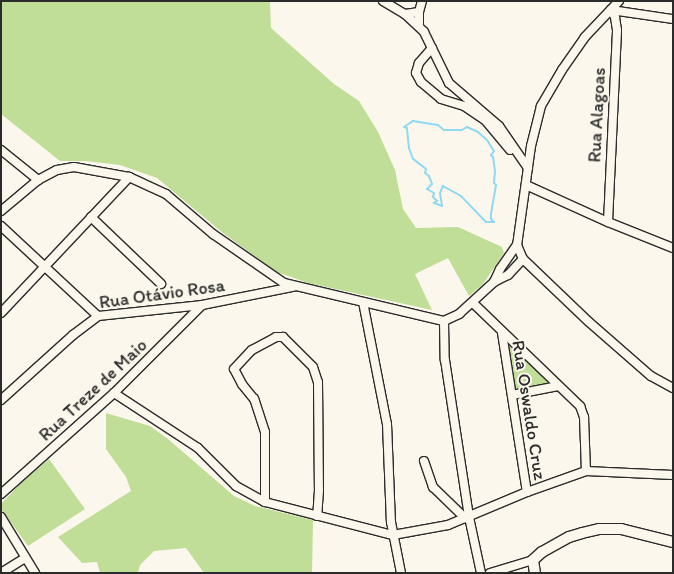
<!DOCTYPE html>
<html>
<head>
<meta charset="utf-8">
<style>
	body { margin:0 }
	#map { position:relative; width:674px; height:574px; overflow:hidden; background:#fbf7ec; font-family:Itim,sans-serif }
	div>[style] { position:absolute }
	.green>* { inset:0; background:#c0de97 }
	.stream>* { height:2px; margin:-1px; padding:0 1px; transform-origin:1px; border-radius:1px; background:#90d9f1 }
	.roads { filter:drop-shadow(1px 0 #2b2b2b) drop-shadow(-1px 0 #2b2b2b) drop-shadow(0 1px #2b2b2b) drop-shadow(0 -1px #2b2b2b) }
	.minor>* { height:8px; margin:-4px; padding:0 4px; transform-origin:4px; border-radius:4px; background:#fbf7ec }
	.major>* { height:10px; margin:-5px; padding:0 5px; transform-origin:5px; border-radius:5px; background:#fbf7ec }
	span { translate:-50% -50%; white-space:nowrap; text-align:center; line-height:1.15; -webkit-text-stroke:4px #fbf7ec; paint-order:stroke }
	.street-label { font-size:18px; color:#2b2b2b }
	.frame { position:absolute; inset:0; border:2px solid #2b2b2b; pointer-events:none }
</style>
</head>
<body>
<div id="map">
	<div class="green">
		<i style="clip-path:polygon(1px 1px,270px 1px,271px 28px,334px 84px,359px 101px,378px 132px,395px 170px,403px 209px,416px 228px,458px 227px,502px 247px,504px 253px,483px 284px,469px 296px,448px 258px,415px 274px,432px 310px,308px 283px,277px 272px,223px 233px,157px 178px,120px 165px,85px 161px,60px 161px,1px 114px)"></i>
		<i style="clip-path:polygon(511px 345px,548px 380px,549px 384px,513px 391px,507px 347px)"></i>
		<i style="clip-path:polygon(106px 413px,150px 426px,168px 439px,234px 496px,255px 506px,313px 520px,312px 573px,204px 573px,186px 548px,154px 551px,140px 565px,138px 573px,100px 573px,97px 562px,82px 563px,58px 537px,131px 491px,126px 477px,106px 449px)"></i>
		<i style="clip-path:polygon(49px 459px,85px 509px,28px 546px,2px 510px,1px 504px,23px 481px)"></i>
	</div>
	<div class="stream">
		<i style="left:413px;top:121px;width:25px;rotate:9deg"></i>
		<i style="left:438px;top:125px;width:8px;rotate:40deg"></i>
		<i style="left:444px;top:130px;width:18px"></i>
		<i style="left:462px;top:130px;width:6px;rotate:-31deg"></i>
		<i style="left:467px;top:127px;width:12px;rotate:24deg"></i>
		<i style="left:478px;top:132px;width:12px;rotate:42deg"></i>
		<i style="left:487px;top:140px;width:13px;rotate:58deg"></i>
		<i style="left:494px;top:151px;width:5px;rotate:127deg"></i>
		<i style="left:491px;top:155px;width:3px;rotate:45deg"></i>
		<i style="left:493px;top:157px;width:14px;rotate:82deg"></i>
		<i style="left:495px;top:171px;width:12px;rotate:95deg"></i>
		<i style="left:494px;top:183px;width:3px;rotate:45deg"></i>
		<i style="left:496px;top:185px;width:28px;rotate:100deg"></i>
		<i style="left:491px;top:213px;width:6px;rotate:90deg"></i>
		<i style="left:491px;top:219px;width:4px;rotate:45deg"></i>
		<i style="left:494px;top:222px;width:8px;rotate:180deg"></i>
		<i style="left:486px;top:222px;width:36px;rotate:-134deg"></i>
		<i style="left:461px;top:196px;width:21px;rotate:-151deg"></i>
		<i style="left:443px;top:186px;width:8px;rotate:113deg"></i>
		<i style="left:440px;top:193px;width:13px;rotate:81deg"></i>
		<i style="left:442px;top:206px;width:9px;rotate:-159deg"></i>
		<i style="left:434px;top:203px;width:4px;rotate:-34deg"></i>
		<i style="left:437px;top:201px;width:6px;rotate:-135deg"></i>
		<i style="left:433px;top:197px;width:4px;rotate:-76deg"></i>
		<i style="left:434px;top:193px;width:8px;rotate:-150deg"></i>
		<i style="left:427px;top:189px;width:7px;rotate:-45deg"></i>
		<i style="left:432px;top:184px;width:9px;rotate:-111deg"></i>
		<i style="left:429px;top:176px;width:5px;rotate:-143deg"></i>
		<i style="left:425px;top:173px;width:4px;rotate:-76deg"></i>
		<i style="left:426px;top:169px;width:16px;rotate:-142deg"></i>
		<i style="left:413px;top:159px;width:12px;rotate:-110deg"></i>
		<i style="left:409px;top:148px;width:20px;rotate:-96deg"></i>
		<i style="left:407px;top:128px;width:3px;rotate:-162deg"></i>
		<i style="left:404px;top:127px;width:11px;rotate:-34deg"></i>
	</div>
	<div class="roads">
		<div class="minor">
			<i style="left:383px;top:1px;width:26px;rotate:31deg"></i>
			<i style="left:405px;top:14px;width:14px;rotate:-8deg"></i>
			<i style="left:619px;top:1px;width:50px;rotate:133.4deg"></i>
			<i style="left:585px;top:37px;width:40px;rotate:124.9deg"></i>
			<i style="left:562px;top:70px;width:42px;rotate:120.3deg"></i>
			<i style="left:541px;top:106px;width:41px;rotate:104deg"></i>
			<i style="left:531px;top:146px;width:100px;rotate:98deg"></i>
			<i style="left:517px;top:245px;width:15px;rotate:67deg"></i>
			<i style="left:523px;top:259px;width:91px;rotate:43.7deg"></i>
			<i style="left:589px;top:322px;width:82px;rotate:41.1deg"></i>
			<i style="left:651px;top:376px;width:25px;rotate:29deg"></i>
			<i style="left:611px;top:10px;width:63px;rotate:8.3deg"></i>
			<i style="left:405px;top:14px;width:26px;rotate:43deg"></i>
			<i style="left:424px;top:32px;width:57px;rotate:63.9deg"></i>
			<i style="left:449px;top:83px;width:66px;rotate:40.7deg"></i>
			<i style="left:499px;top:126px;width:51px;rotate:55.4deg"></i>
			<i style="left:419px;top:26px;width:14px;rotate:-90deg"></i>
			<i style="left:419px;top:12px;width:11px;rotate:-75deg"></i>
			<i style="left:432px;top:48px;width:20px;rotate:131deg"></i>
			<i style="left:419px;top:63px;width:10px;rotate:107deg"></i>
			<i style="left:416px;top:73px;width:10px;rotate:61deg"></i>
			<i style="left:421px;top:82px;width:26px;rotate:40deg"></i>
			<i style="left:441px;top:99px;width:24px;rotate:17deg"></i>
			<i style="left:464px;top:106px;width:25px;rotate:34deg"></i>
			<i style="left:485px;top:120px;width:39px;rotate:50deg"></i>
			<i style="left:1px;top:150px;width:48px;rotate:39deg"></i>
			<i style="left:526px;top:185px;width:90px;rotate:24.3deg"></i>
			<i style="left:608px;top:222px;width:70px;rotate:21.8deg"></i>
			<i style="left:1px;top:211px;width:48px;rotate:-40deg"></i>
			<i style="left:38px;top:180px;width:21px;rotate:-28deg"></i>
			<i style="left:57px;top:170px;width:17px;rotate:-10deg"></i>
			<i style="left:74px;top:167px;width:56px;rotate:10.3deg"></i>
			<i style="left:129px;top:177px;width:41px;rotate:24.7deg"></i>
			<i style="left:166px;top:194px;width:62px;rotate:40.4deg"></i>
			<i style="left:213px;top:234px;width:86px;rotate:34.6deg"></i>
			<i style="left:284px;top:283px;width:164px;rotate:13.4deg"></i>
			<i style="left:444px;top:321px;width:17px;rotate:-25deg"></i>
			<i style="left:459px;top:314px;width:47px;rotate:-42.4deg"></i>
			<i style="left:494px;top:282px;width:16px;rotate:-27deg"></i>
			<i style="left:508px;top:275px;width:22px;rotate:-47deg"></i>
			<i style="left:91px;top:217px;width:97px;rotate:43.7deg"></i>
			<i style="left:608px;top:222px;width:192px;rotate:-87.3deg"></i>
			<i style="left:617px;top:30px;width:13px;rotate:-99deg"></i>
			<i style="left:615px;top:17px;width:8px;rotate:-120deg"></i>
			<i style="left:1px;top:226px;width:132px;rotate:42.9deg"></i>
			<i style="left:494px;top:282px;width:14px;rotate:-65deg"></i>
			<i style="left:500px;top:269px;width:29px;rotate:-55deg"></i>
			<i style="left:363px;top:302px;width:124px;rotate:78.9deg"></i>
			<i style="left:387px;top:424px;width:98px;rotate:87.7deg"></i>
			<i style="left:391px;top:522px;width:52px;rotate:78.9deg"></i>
			<i style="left:473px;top:303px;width:149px;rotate:43.9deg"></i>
			<i style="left:580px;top:406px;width:12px;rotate:70deg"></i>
			<i style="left:584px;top:417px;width:54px;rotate:87.9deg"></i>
			<i style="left:1px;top:313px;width:187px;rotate:-46.7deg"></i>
			<i style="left:444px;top:321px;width:39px;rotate:89deg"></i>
			<i style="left:445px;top:360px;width:159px;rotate:81.3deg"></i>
			<i style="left:469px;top:517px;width:57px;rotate:77.9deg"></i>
			<i style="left:502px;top:333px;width:161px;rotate:81.1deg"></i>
			<i style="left:114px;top:393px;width:100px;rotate:33.2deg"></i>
			<i style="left:198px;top:448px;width:54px;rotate:45deg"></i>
			<i style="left:236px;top:486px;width:33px;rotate:29deg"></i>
			<i style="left:265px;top:502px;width:132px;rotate:14.5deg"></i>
			<i style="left:393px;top:535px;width:56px;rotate:-10.3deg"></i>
			<i style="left:448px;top:525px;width:86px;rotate:-22.7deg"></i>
			<i style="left:527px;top:492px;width:63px;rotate:-19.6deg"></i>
			<i style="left:586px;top:471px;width:87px;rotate:2.6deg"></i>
			<i style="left:512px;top:395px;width:47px;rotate:-11.1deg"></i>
			<i style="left:1px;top:400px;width:97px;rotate:-42.1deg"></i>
			<i style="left:73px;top:335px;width:31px;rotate:-37deg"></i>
			<i style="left:98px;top:316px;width:105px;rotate:-6deg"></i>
			<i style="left:202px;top:305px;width:93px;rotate:-11.2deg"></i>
			<i style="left:424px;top:461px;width:28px;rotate:71deg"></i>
			<i style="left:433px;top:487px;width:45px;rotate:44.1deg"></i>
			<i style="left:1px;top:494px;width:152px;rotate:-41.8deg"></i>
			<i style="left:114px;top:393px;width:124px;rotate:-45deg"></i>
			<i style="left:265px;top:502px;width:70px;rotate:-90deg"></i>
			<i style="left:265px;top:432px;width:35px;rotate:-108deg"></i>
			<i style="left:254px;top:399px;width:19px;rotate:-129deg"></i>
			<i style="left:242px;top:384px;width:17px;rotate:-118deg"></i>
			<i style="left:234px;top:369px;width:26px;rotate:-47deg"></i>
			<i style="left:252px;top:350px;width:27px;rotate:-28deg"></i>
			<i style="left:276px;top:337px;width:7px"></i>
			<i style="left:283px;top:337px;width:42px;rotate:45deg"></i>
			<i style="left:313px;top:367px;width:16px;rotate:72deg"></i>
			<i style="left:318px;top:382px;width:108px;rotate:89.5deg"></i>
			<i style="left:319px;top:490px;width:26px;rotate:94deg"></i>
			<i style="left:1px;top:517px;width:66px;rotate:58.7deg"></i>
			<i style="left:1px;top:573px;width:28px;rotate:-32deg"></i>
			<i style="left:490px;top:573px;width:45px;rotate:-16.8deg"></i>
		</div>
		<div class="major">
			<i style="left:535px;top:573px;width:13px;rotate:-99deg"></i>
			<i style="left:533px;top:560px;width:12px;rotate:-42deg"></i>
			<i style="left:542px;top:552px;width:31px;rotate:-29deg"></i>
			<i style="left:569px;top:537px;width:14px;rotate:-17deg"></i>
			<i style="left:582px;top:533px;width:17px;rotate:-13deg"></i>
			<i style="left:599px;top:529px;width:22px"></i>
			<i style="left:621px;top:529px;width:54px;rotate:14deg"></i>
		</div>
	</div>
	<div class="street-label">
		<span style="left:597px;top:115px;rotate:-87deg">Rua Alagoas</span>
		<span style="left:162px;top:294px;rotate:-8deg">Rua Otávio Rosa</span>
		<span style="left:93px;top:390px;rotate:-43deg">Rua Treze de Maio</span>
		<span style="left:529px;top:410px;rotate:81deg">Rua Oswaldo Cruz</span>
	</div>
	<div class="frame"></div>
</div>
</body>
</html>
